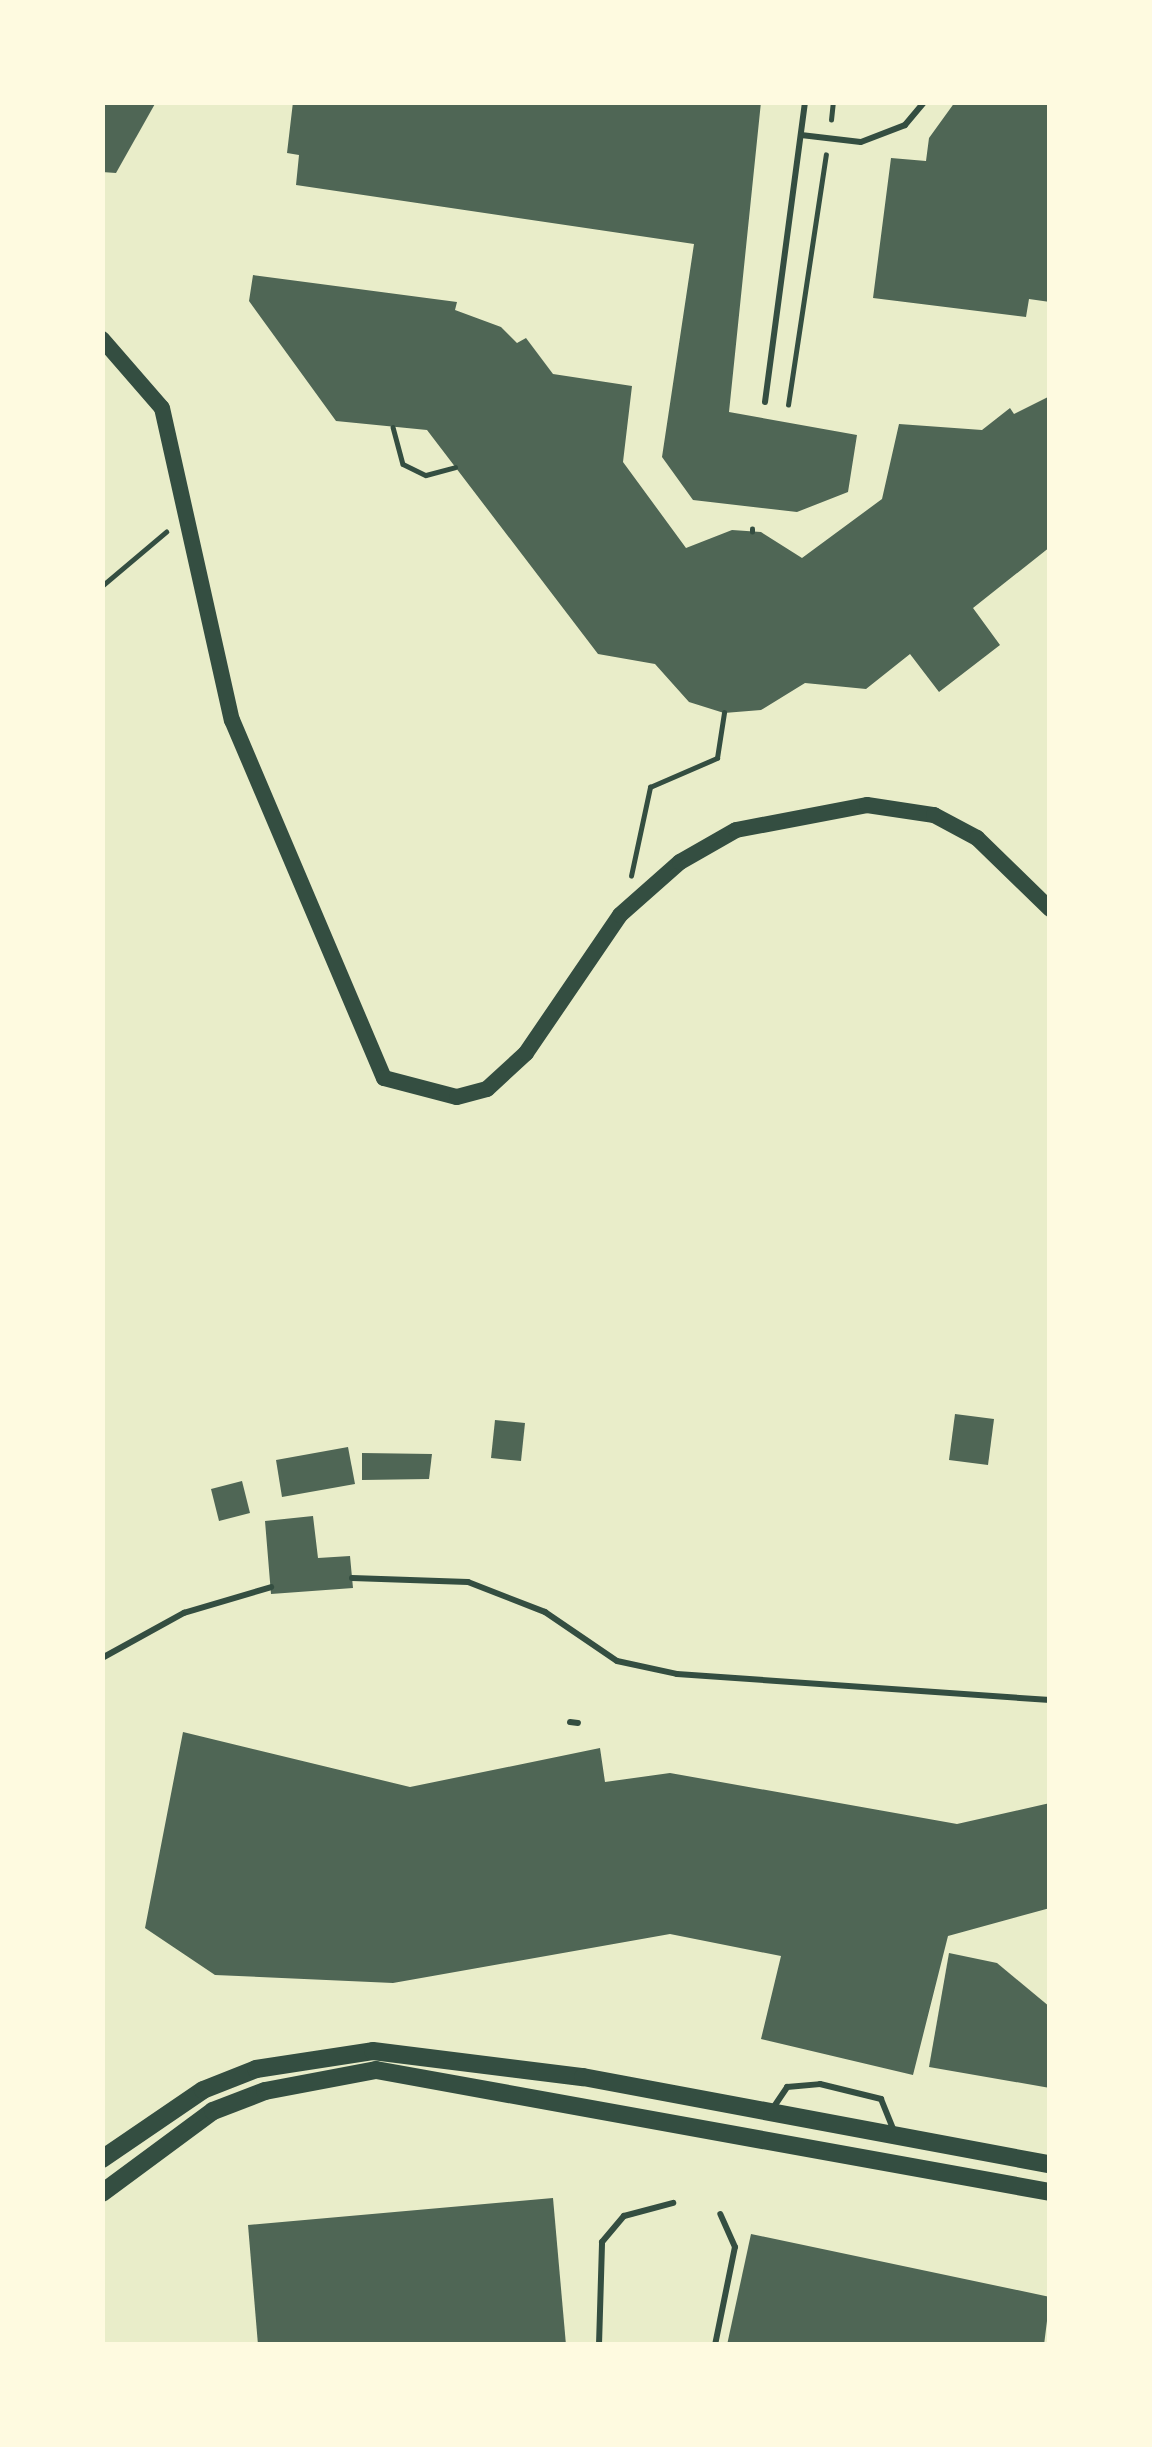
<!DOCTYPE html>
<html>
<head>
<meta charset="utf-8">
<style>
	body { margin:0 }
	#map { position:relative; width:1152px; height:2447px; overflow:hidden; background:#e9edc9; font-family:"Alegreya Sans",sans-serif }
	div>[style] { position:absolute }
	.building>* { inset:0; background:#4f6655 }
	.path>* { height:4.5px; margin:-2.25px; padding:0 2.25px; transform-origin:2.25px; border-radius:2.25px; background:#344e41 }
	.service>* { height:6px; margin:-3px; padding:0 3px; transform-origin:3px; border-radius:3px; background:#344e41 }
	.tertiary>* { height:16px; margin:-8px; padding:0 8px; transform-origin:8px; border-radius:8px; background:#344e41 }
	.secondary>* { height:18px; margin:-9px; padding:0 9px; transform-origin:9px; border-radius:9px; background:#344e41 }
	span { translate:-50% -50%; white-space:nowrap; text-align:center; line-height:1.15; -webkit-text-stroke:10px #fefae0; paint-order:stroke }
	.frame { position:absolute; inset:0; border:105px solid #fefae0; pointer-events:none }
</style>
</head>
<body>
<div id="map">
	<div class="building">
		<i style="clip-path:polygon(102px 102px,156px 102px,116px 173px,102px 172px)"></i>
		<i style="clip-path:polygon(293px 102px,761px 102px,729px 412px,857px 435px,848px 492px,797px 512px,693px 500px,662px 457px,694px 244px,296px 185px,299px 155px,287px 153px)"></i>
		<i style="clip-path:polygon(955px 102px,1050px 102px,1050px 302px,1029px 299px,1026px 317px,873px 298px,891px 158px,926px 161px,929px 138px)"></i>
		<i style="clip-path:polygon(253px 275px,457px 302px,455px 310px,501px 327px,517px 343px,526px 338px,553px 374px,632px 386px,623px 462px,686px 548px,732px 530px,761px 532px,802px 558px,882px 499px,899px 424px,982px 430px,1010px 408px,1014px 414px,1050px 396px,1050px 547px,973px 608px,1000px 645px,939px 692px,910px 654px,866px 689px,805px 683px,761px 710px,724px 713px,689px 702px,655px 664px,598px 654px,427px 430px,336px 421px,249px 301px)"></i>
		<i style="clip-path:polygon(955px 1414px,994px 1419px,988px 1465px,949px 1460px)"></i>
		<i style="clip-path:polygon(495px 1420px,525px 1423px,521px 1461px,491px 1458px)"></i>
		<i style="clip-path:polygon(348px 1447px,355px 1484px,282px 1497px,276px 1460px)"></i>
		<i style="clip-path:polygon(362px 1453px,432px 1454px,429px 1479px,362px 1480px)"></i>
		<i style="clip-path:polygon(242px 1481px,250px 1513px,219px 1521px,211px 1489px)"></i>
		<i style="clip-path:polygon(313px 1516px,318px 1558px,350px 1556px,353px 1588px,271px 1594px,265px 1521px)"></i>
		<i style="clip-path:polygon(183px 1732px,410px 1787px,600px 1748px,605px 1782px,670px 1773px,957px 1824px,1050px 1803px,1050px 1908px,948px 1936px,913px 2075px,761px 2039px,781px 1956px,670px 1934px,393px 1983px,215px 1975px,145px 1928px)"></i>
		<i style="clip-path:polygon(949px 1953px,997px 1963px,1050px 2007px,1050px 2088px,929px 2067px)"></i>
		<i style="clip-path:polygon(553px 2198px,566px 2345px,258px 2345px,248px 2225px)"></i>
		<i style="clip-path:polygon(751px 2234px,1050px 2297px,1044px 2345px,727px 2345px)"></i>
	</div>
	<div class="path">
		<i style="left:831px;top:120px;width:18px;rotate:-84deg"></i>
		<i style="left:788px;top:405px;width:253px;rotate:-81.4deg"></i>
		<i style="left:393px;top:427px;width:38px;rotate:75deg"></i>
		<i style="left:403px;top:464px;width:25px;rotate:26deg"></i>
		<i style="left:426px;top:475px;width:30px;rotate:-15deg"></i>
		<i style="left:752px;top:532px;width:3px;rotate:-90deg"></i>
		<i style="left:102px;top:586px;width:84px;rotate:-40.2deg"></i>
		<i style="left:631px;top:876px;width:91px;rotate:-77.9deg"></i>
		<i style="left:650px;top:787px;width:73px;rotate:-23.4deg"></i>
		<i style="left:717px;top:758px;width:46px;rotate:-81.2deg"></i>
	</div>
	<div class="service">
		<i style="left:801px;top:135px;width:60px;rotate:6.7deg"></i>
		<i style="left:861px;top:142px;width:47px;rotate:-21.1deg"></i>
		<i style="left:905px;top:125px;width:30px;rotate:-50deg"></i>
		<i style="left:765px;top:402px;width:303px;rotate:-82.4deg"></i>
		<i style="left:352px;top:1578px;width:116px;rotate:2deg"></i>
		<i style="left:468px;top:1582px;width:83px;rotate:21.3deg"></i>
		<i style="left:545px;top:1612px;width:87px;rotate:34.2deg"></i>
		<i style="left:617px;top:1661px;width:61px;rotate:12.2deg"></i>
		<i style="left:677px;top:1674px;width:374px;rotate:4deg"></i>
		<i style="left:102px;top:1658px;width:94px;rotate:-28.8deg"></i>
		<i style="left:184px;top:1613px;width:91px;rotate:-16.6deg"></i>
		<i style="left:570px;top:1722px;width:8px;rotate:7deg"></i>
		<i style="left:771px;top:2111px;width:29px;rotate:-56deg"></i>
		<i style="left:787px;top:2087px;width:33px;rotate:-5deg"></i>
		<i style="left:820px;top:2084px;width:63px;rotate:13.8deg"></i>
		<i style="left:881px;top:2099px;width:32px;rotate:68deg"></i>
		<i style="left:599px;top:2345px;width:103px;rotate:-88.3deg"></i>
		<i style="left:602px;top:2242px;width:34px;rotate:-50deg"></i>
		<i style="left:624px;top:2216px;width:51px;rotate:-14.9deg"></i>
		<i style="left:715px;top:2345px;width:100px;rotate:-78.5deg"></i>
		<i style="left:735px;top:2247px;width:36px;rotate:-114deg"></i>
	</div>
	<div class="tertiary">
		<i style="left:102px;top:339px;width:91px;rotate:49deg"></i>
		<i style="left:162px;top:408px;width:320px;rotate:77.4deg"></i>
		<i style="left:232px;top:720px;width:389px;rotate:67deg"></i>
		<i style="left:384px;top:1078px;width:75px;rotate:14.6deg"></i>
		<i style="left:457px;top:1097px;width:31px;rotate:-15deg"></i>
		<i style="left:487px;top:1089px;width:53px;rotate:-42.7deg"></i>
		<i style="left:526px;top:1053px;width:167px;rotate:-55.7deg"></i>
		<i style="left:620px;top:915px;width:80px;rotate:-41.5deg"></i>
		<i style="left:680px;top:862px;width:64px;rotate:-29.7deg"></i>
		<i style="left:736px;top:830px;width:133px;rotate:-10.8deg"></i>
		<i style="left:867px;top:805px;width:68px;rotate:8.5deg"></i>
		<i style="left:934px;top:815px;width:49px;rotate:28.1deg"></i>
		<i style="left:977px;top:838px;width:102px;rotate:44.2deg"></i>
	</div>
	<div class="secondary">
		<i style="left:102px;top:2159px;width:122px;rotate:-34.3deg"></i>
		<i style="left:203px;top:2090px;width:57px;rotate:-21.6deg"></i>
		<i style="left:256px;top:2069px;width:118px;rotate:-8.7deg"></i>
		<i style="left:373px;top:2051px;width:212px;rotate:7.1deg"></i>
		<i style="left:583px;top:2077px;width:475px;rotate:10.6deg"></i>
		<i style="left:102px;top:2193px;width:138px;rotate:-36.5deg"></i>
		<i style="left:213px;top:2111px;width:56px;rotate:-21deg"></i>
		<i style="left:265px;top:2091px;width:113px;rotate:-10.7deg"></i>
		<i style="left:376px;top:2070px;width:685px;rotate:10.26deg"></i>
	</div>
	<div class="frame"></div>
</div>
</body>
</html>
